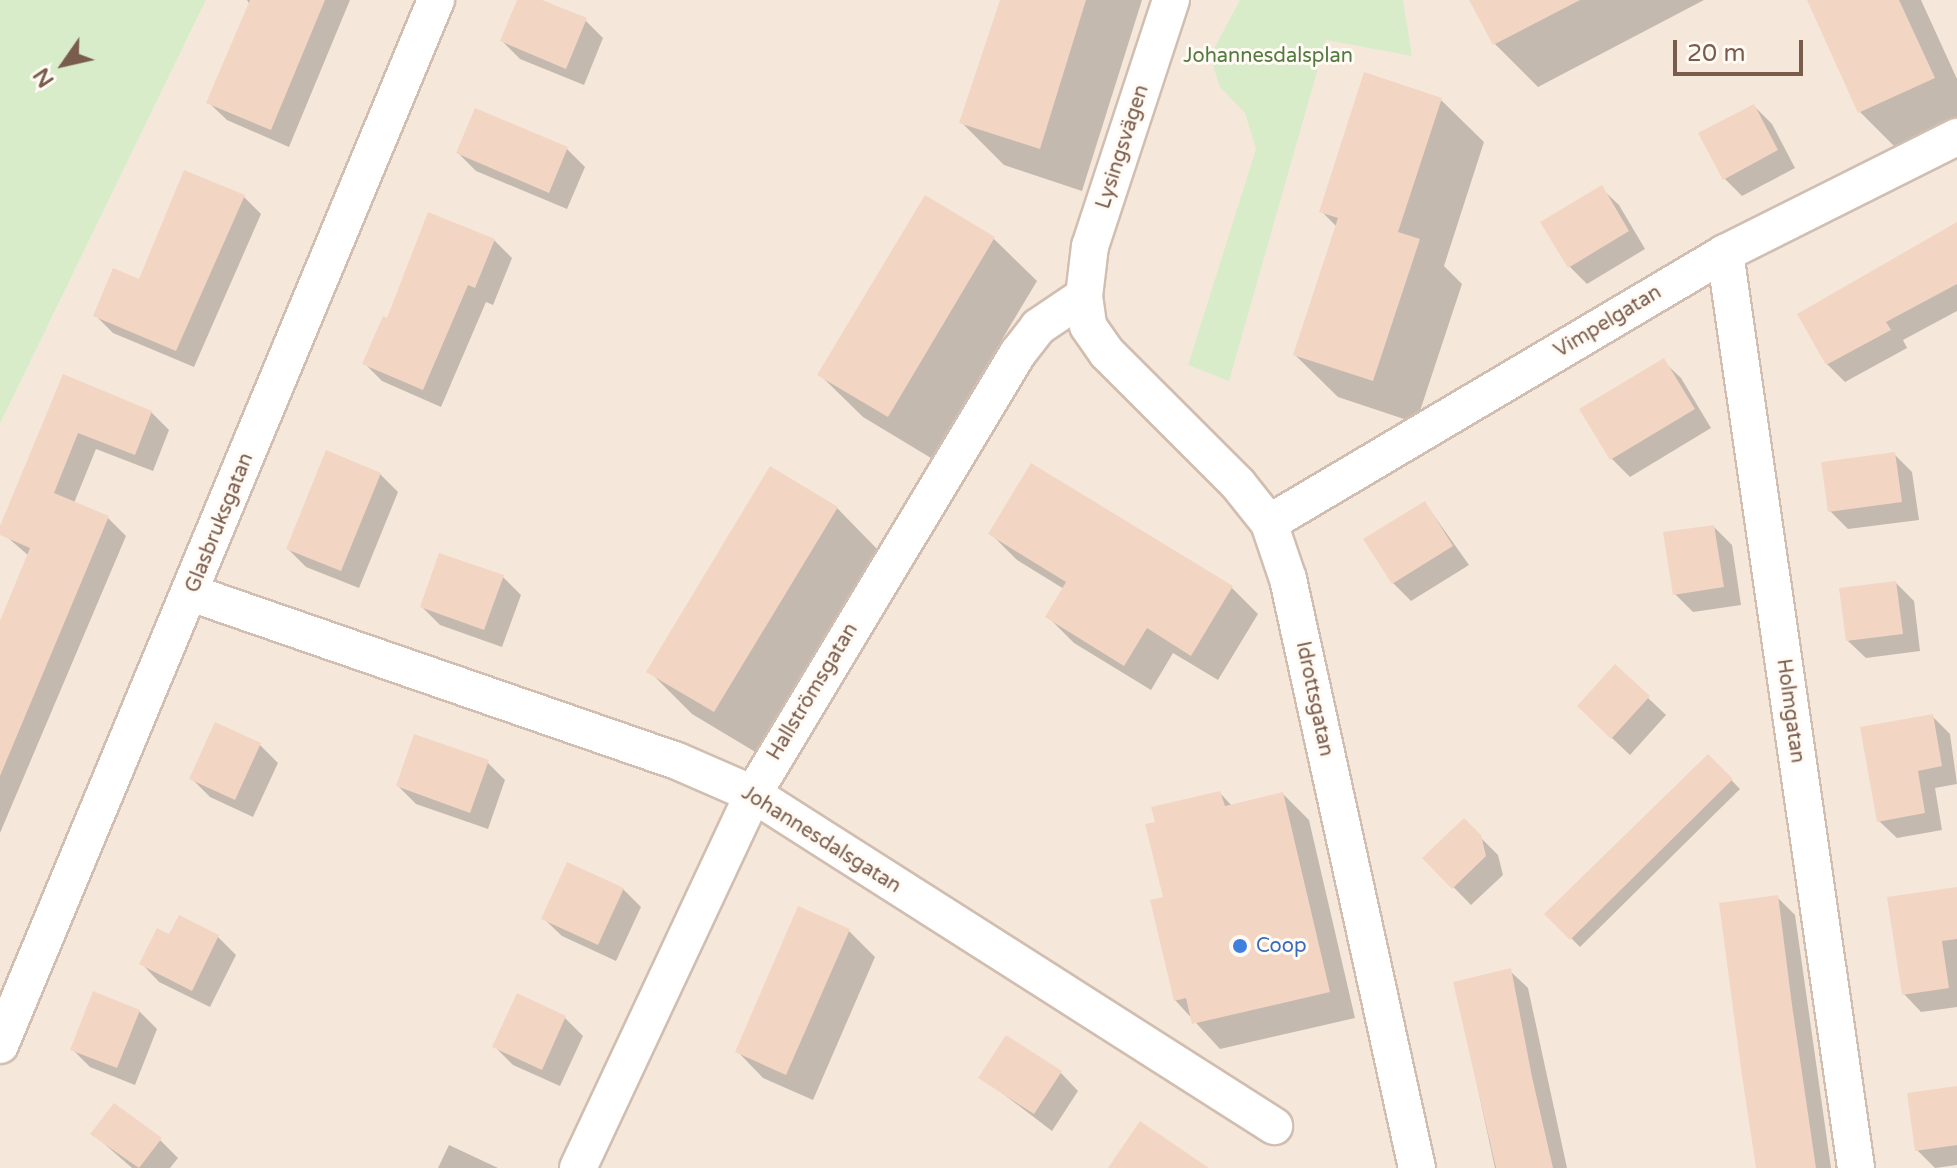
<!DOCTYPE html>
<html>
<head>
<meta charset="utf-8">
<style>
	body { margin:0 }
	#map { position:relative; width:1957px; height:1168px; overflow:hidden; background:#fdf6ec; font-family:"Varela Round",sans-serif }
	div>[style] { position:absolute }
	.residential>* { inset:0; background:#f5e8da }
	.green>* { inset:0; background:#d8ecc9 }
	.shadow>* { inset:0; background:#0003 }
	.building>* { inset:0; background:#f3d5c3 }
	.roads { filter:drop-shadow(2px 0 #d1beb0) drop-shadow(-2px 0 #d1beb0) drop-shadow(0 2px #d1beb0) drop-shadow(0 -2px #d1beb0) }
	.minor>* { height:36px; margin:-18px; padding:0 18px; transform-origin:18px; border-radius:18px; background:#fff }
	.dots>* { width:22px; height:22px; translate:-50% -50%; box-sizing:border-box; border:4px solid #fffaf3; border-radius:50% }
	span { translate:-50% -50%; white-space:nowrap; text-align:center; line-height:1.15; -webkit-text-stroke:6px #fffaf3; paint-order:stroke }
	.park-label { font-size:20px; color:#537a41 }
	.street-label { font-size:20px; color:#7a5c4d }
	.shop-label { font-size:20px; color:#366cbe }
	.left { translate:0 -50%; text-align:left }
	.north { position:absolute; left:24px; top:24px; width:80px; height:80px; -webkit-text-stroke:6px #fffaf3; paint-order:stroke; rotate:236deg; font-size:22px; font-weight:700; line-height:32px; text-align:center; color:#7a5c4d }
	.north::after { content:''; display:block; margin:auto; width:28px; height:36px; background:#7a5c4d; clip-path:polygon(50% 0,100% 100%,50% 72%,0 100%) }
	.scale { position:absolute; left:1673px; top:40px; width:130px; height:36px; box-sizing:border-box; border:4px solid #7a5c4d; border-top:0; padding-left:10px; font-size:24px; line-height:28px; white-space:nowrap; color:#7a5c4d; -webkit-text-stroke:6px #fffaf3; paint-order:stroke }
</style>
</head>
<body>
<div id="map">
	<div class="residential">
		<i style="clip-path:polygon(206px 0,1957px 0,1957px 1168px,0 1168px,0 424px)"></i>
	</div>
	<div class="green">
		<i style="clip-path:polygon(0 0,206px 0,0 424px)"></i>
		<i style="clip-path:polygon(1240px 0,1403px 0,1412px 56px,1326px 40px,1229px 381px,1188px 365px,1256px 149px,1245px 113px,1220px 87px,1210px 56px)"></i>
	</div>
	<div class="shadow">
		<i style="clip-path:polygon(247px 0,350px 0,289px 147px,227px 120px,209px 103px,250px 5px)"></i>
		<i style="clip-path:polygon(519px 0,537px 0,585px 20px,603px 38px,584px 85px,520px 59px,502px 41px)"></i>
		<i style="clip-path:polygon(1003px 0,1142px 0,1082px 191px,1004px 165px,961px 122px)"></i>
		<i style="clip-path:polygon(1472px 0,1704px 0,1538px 87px,1495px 44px)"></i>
		<i style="clip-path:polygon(1809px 0,1921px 0,1957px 79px,1957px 130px,1903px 155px,1860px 112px)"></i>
		<i style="clip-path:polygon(1441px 100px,1484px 142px,1444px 266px,1462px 284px,1416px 423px,1338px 397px,1295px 355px,1337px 227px,1321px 211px)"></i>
		<i style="clip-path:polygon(1754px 106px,1772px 124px,1795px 168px,1742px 196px,1724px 178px)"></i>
		<i style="clip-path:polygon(567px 149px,585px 167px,567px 209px,476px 171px,458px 153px)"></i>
		<i style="clip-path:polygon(1601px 188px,1619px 205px,1645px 249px,1587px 284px,1569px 266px)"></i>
		<i style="clip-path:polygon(244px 197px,261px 214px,194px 367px,113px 333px,95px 315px)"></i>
		<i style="clip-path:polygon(925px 198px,994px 239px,1037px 281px,931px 458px,863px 417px,820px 375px)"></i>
		<i style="clip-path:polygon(1957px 224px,1957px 311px,1903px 340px,1907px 348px,1845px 382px,1827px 364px)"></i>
		<i style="clip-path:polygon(494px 240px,512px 258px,493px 305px,486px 302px,441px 407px,382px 381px,364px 363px,388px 320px)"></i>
		<i style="clip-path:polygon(1663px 361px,1681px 378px,1711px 428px,1630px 477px,1612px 459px,1582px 410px)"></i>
		<i style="clip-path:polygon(64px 376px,151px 412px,169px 430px,153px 471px,96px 449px,74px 503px,108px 518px,126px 536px,0 833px,0 626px,29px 556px,0 531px)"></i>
		<i style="clip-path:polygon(1894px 454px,1912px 472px,1919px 520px,1848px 529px,1830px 511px)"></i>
		<i style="clip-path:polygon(1032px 466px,1232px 588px,1258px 614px,1218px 680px,1173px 653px,1151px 690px,1074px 643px,1048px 617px,1064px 589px,1017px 560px,991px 534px)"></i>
		<i style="clip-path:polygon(380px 474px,398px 492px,359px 588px,306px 567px,288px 549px)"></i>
		<i style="clip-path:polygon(1425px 503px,1469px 565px,1411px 601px,1393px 583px)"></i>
		<i style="clip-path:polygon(837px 508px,879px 551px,757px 753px,692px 714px,649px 671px)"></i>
		<i style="clip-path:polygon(1714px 527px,1732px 545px,1741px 605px,1693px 612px,1675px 594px)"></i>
		<i style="clip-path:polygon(503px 577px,521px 595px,502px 647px,440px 625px,422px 607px)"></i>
		<i style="clip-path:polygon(1896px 583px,1914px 601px,1920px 651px,1866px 658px,1848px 641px)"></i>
		<i style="clip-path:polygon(1648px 698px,1666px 715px,1630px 755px,1597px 724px)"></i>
		<i style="clip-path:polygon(1932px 716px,1950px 734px,1957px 784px,1935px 788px,1942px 830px,1897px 838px,1879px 821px)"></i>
		<i style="clip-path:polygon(260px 745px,278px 763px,253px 817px,210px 797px,192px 779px)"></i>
		<i style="clip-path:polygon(1708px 756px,1740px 789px,1580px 947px,1547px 914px)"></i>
		<i style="clip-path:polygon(487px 762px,505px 780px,488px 829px,416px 804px,398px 786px)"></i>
		<i style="clip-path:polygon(1220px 793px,1232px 806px,1283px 794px,1309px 820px,1355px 1018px,1220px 1049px,1175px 1000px,1157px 824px)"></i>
		<i style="clip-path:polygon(1464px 821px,1498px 855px,1503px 875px,1471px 905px,1425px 858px)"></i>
		<i style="clip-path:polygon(623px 889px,641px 907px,616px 961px,562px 936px,544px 919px)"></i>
		<i style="clip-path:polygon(1957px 890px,1957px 1007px,1921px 1012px,1904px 994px)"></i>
		<i style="clip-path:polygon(1777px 897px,1795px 915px,1831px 1168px,1758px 1168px)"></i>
		<i style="clip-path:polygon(849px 931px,875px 957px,813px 1100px,763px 1078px,737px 1051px)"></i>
		<i style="clip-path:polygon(170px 936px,218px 937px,236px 955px,210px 1007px,159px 982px,142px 964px)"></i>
		<i style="clip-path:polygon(1510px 971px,1528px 988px,1567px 1168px,1495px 1168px,1455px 983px)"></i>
		<i style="clip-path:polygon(518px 996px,565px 1018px,583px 1036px,560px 1086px,513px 1065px,495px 1047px)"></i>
		<i style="clip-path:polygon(139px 1011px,157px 1029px,135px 1085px,90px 1067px,73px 1050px)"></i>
		<i style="clip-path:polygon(1061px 1073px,1078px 1091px,1052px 1131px,981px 1077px)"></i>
		<i style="clip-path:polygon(1957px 1088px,1957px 1165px,1935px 1168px,1917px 1150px)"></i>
		<i style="clip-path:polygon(93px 1134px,160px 1140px,178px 1158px,170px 1168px,132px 1168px)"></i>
		<i style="clip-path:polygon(449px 1145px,498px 1168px,438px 1168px)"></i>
	</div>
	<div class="building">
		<i style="clip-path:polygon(250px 0,325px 0,271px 130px,206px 103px)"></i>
		<i style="clip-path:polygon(517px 0,542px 0,587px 18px,566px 69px,500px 41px)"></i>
		<i style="clip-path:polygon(1000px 0,1086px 0,1040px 149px,959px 123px)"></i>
		<i style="clip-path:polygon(1469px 0,1580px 0,1493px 45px)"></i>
		<i style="clip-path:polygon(1807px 0,1899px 0,1935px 78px,1858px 113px)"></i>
		<i style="clip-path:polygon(1364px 72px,1442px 98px,1398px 232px,1420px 239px,1373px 381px,1293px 355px,1338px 218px,1319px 212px)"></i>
		<i style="clip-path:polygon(1754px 104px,1778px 150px,1723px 180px,1698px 133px)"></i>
		<i style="clip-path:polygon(475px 108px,568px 147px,549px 193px,456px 153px)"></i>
		<i style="clip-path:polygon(184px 170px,245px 195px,176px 351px,93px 316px,113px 268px,139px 279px)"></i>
		<i style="clip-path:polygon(1602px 185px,1629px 231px,1568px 268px,1540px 222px)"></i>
		<i style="clip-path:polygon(925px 195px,995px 237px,888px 417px,817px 375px)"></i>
		<i style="clip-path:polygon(428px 212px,495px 239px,475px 288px,468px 285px,423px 390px,362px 364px,383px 316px,387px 318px)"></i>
		<i style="clip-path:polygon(1957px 222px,1957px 284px,1886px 322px,1891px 330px,1826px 365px,1797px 314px)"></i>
		<i style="clip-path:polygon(1664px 358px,1695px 409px,1610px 460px,1579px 409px)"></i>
		<i style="clip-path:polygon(63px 374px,152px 411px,135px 455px,78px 433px,54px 493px,109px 516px,0 776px,0 621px,30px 548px,0 535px,0 526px)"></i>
		<i style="clip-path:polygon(326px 450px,381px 473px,341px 571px,286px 549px)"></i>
		<i style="clip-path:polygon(1895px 452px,1902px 502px,1828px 512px,1821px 462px)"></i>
		<i style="clip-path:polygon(1031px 463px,1233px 586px,1191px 656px,1147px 628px,1124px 666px,1045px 617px,1066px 582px,988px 534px)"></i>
		<i style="clip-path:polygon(770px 466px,838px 507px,714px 712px,646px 672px)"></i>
		<i style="clip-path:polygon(1425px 501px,1453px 546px,1392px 584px,1363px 539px)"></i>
		<i style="clip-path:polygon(1714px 525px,1724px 587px,1673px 595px,1663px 532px)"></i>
		<i style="clip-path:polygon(439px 553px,504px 575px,484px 630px,420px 607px)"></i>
		<i style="clip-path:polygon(1896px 581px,1903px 634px,1846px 641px,1839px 588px)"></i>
		<i style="clip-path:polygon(1615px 664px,1650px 696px,1611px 739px,1577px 706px)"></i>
		<i style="clip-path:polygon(1933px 714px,1942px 766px,1918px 771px,1925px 813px,1877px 822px,1860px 727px)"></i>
		<i style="clip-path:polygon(215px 722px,261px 743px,235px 800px,189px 779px)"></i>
		<i style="clip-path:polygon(414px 734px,489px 760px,470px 813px,396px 786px)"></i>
		<i style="clip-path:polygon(1708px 754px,1733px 779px,1570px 940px,1544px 914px)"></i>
		<i style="clip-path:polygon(1220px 791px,1225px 806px,1283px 792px,1330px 992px,1192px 1024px,1186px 998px,1174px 1001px,1150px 900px,1163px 897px,1145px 824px,1155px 822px,1151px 807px)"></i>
		<i style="clip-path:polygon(1464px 818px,1481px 835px,1486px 856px,1452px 889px,1422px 858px)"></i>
		<i style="clip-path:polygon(567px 862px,624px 888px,598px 945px,541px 919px)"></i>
		<i style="clip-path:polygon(1957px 887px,1957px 939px,1942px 941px,1949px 988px,1902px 995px,1887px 897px)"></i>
		<i style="clip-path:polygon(1778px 895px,1792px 1005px,1816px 1168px,1756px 1168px,1741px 1069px,1719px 903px)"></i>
		<i style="clip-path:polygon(798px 906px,850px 929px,786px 1075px,735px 1052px)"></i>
		<i style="clip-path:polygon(179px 915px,219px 935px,192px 991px,139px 964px,157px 928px,169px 934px)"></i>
		<i style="clip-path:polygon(1511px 968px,1532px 1077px,1553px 1168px,1496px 1168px,1453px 982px)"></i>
		<i style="clip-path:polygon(93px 991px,140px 1010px,117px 1068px,70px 1050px)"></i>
		<i style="clip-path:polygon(517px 993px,566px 1016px,542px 1070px,492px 1047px)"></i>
		<i style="clip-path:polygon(1006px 1035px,1062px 1071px,1034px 1114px,978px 1078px)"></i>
		<i style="clip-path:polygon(1957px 1086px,1957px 1145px,1915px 1151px,1907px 1093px)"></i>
		<i style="clip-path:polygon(114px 1103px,162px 1138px,139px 1168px,90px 1134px)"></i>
		<i style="clip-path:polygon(1140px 1121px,1209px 1168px,1108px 1168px)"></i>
	</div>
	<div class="roads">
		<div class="minor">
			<i style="left:1171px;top:0;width:259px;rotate:108.2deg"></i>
			<i style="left:1090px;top:246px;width:50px;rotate:96.8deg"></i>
			<i style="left:1084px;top:296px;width:30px;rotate:82deg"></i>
			<i style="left:1088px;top:326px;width:33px;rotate:55deg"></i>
			<i style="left:1107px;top:353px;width:185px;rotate:45deg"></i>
			<i style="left:1238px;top:484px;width:50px;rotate:51.5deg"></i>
			<i style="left:1269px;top:523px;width:59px;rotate:71.3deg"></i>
			<i style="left:1288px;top:579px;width:603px;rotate:77.65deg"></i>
			<i style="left:1725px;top:253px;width:924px;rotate:81.85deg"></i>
			<i style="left:1269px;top:523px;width:530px;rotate:-30.63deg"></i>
			<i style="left:1725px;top:253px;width:259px;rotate:-26.6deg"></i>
			<i style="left:191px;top:593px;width:514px;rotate:19.07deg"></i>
			<i style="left:677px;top:761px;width:83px;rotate:23.5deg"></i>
			<i style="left:753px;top:794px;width:618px;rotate:32.51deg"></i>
			<i style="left:0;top:1045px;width:1132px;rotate:-67.35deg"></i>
			<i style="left:578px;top:1168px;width:413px;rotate:-64.9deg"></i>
			<i style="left:753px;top:794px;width:514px;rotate:-59deg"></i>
			<i style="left:1018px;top:353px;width:33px;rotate:-52deg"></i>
			<i style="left:1038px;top:327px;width:55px;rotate:-34deg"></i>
		</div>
	</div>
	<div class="dots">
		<i style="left:1240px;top:946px;background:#3f7fe0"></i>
	</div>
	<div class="park-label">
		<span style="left:1268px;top:56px">Johannesdalsplan</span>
	</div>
	<div class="street-label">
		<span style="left:1123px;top:147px;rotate:-72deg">Lysingsvägen</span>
		<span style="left:1608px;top:322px;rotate:-31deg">Vimpelgatan</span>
		<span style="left:220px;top:523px;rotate:-68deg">Glasbruksgatan</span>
		<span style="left:813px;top:692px;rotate:-59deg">Hallströmsgatan</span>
		<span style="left:1314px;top:699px;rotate:78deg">Idrottsgatan</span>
		<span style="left:1790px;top:711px;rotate:82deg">Holmgatan</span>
		<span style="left:821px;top:840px;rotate:32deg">Johannesdalsgatan</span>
	</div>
	<div class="shop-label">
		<span class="left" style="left:1256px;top:946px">Coop</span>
	</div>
	<div class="north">N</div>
	<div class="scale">20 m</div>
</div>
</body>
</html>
